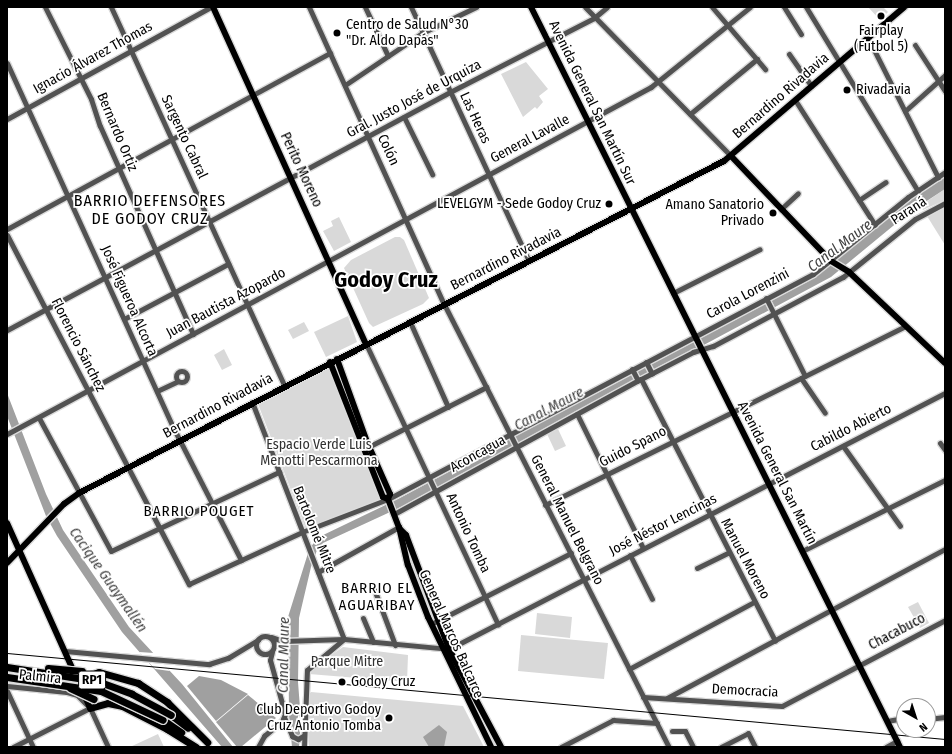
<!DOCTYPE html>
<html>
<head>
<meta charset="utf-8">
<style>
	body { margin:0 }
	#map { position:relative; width:952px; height:754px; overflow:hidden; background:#fff; font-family:"Fira Sans Condensed",sans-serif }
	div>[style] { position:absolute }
	.green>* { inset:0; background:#d9d9d9 }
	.water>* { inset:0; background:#a0a0a0 }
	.pier>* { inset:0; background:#fff }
	.roads { filter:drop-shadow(1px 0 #dbdbdb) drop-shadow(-1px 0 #dbdbdb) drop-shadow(0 1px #dbdbdb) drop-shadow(0 -1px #dbdbdb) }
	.minor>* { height:5px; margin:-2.5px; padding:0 2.5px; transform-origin:2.5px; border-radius:2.5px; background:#525252 }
	.minor>.ring { margin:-2.5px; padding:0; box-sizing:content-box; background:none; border:5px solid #525252; border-radius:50% }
	.major>* { height:6px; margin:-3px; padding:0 3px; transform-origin:3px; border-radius:3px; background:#000 }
	.highway>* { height:7px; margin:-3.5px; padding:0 3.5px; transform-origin:3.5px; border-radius:3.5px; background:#000 }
	.tram>* { height:1px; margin:-0.5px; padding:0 0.5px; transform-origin:0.5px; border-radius:0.5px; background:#000 }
	.bridges { filter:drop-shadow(1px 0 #dbdbdb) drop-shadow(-1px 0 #dbdbdb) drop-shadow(0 1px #dbdbdb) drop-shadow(0 -1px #dbdbdb) }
	.highway-bridge>* { height:7px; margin:-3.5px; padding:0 3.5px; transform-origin:3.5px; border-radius:3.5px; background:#000 }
	.dots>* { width:11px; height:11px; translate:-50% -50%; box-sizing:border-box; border:2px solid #fff; border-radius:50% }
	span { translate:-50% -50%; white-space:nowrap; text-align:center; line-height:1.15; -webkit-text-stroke:3.5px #fff; paint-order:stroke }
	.shield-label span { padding:1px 3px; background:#fff; border:1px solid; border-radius:3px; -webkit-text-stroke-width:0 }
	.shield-label { font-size:13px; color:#000; font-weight:700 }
	.poi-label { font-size:14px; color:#000 }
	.left { translate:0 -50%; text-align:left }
	.right { translate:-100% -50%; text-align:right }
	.street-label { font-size:14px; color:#000 }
	.park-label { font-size:14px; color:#303030 }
	.water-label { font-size:15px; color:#414141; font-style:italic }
	.neighbourhood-label { font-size:15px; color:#000; letter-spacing:1px }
	.quarter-label { font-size:16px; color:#000; letter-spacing:1px }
	.town-label { font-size:22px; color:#000; font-weight:700 }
	.frame { position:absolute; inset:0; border:8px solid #000; pointer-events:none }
	.north { position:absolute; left:896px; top:698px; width:40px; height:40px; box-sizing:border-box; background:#fff; border:1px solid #999; border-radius:50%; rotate:141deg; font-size:11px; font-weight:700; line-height:16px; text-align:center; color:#000 }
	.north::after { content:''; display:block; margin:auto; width:14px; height:18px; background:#000; clip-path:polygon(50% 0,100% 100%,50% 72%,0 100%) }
</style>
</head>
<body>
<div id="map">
	<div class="green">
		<i style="clip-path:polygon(868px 7px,883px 7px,888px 12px,880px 20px)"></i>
		<i style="clip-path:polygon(526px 62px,548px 89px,539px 96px,543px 102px,537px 109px,535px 107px,523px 117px,501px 74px)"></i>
		<i style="clip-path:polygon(945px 189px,945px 200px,923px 210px,920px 206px)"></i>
		<i style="clip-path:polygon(945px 206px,945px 245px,927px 216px)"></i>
		<i style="clip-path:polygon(339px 217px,351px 242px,334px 251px,323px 231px,333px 226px,331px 221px)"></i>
		<i style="clip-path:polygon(395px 237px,400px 237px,404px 240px,429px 298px,423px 304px,373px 327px,369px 323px,344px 268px,351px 260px)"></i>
		<i style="clip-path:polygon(348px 316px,357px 342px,326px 357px,314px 332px)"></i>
		<i style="clip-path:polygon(304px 322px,309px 331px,293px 339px,288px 330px)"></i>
		<i style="clip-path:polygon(224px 349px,232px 365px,222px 370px,214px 355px)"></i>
		<i style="clip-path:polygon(329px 367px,381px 502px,307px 532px,258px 404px)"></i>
		<i style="clip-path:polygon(558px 429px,566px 446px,555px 451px,547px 434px)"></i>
		<i style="clip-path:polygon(405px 540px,433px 617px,431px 618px,410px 560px)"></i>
		<i style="clip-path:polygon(918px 602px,929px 623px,920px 628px,908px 607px)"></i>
		<i style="clip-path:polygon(537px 613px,572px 617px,570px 638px,535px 634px)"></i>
		<i style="clip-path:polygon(521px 635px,608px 643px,604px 679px,518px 671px)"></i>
		<i style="clip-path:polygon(343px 647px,408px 655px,407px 682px,309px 674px,311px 669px)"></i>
		<i style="clip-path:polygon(448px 654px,499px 747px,494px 747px)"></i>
		<i style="clip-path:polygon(311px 692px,463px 706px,484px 747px,309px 747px,309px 694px)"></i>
		<i style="clip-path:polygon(158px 734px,164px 747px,130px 747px)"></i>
	</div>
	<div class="water">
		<i style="clip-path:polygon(945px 177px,945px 189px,910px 212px,831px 277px,401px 507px,323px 543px,317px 550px,311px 567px,299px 618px,298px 682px,301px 721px,299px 747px,292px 747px,289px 715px,288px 617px,309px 550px,317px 538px,398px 499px,818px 274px,910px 199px)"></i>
		<i style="clip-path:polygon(7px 393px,46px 494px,63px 530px,129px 627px,182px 684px,233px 747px,222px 747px,122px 632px,57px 536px,46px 516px,7px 416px)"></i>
		<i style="clip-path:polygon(199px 676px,221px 680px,248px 694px,216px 721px,187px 686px)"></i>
		<i style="clip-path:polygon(248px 695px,276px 718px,241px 747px,237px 747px,216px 722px)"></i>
		<i style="clip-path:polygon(439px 725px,447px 732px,444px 747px,429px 747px,423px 737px)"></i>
	</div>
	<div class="pier">
		<i style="clip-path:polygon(139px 652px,154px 653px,170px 671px,155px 669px)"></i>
	</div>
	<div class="roads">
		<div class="minor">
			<i style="left:45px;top:7px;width:103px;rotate:63.4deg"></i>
			<i style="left:91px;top:99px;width:28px;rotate:72deg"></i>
			<i style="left:100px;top:126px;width:228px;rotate:65.9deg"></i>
			<i style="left:111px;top:7px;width:416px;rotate:65.4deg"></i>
			<i style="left:309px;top:7px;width:326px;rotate:65.6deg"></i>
			<i style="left:444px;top:304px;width:497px;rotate:63.1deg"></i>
			<i style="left:365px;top:7px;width:54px;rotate:64.9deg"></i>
			<i style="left:411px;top:7px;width:280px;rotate:65.1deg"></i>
			<i style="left:585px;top:7px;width:209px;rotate:45.6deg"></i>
			<i style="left:712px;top:7px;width:82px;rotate:49.5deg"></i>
			<i style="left:784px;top:7px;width:32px;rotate:58deg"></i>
			<i style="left:806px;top:7px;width:215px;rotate:58.7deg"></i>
			<i style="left:868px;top:38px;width:156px;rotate:63.3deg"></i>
			<i style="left:915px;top:45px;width:55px;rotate:56.9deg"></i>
			<i style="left:789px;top:54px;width:39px;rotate:55deg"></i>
			<i style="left:7px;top:63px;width:405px;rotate:65.5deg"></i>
			<i style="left:175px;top:431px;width:145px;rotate:62.9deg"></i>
			<i style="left:345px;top:85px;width:93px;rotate:-34deg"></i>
			<i style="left:422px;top:33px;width:60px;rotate:-25.7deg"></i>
			<i style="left:795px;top:100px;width:148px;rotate:57.4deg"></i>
			<i style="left:905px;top:111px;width:54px;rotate:-42deg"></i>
			<i style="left:690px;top:114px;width:87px;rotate:-39.4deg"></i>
			<i style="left:404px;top:117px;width:64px;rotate:63.8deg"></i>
			<i style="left:7px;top:119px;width:233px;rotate:-28.8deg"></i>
			<i style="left:859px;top:200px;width:32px;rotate:-34deg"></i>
			<i style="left:781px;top:209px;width:23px;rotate:-43deg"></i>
			<i style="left:7px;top:229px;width:368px;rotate:-28.6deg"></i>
			<i style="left:7px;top:235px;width:394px;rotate:62.5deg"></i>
			<i style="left:189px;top:584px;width:124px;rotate:-24.7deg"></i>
			<i style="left:302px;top:532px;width:92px;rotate:-21deg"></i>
			<i style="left:388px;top:499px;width:481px;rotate:-27.9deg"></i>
			<i style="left:813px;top:274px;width:122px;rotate:-39deg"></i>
			<i style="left:908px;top:197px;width:45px;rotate:-34deg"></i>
			<i style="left:673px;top:293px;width:97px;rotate:-26.8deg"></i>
			<i style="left:766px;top:298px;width:87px;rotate:63.4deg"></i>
			<i style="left:124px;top:319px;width:118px;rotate:-27.9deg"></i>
			<i style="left:410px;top:322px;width:93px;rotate:65.9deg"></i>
			<i style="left:7px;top:330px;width:503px;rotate:-28.25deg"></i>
			<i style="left:450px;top:92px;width:162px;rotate:-27.2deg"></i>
			<i style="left:594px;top:18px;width:17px;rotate:-40deg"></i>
			<i style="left:366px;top:344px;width:310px;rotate:64.8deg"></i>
			<i style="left:646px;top:362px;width:13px;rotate:63deg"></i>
			<i style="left:632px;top:369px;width:13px;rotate:63deg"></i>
			<i class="ring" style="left:176.5px;top:371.5px;width:6px;height:6px"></i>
			<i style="left:801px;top:378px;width:42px;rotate:55.6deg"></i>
			<i style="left:641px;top:379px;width:294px;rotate:62.9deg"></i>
			<i style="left:157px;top:391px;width:23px;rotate:-25deg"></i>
			<i style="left:252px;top:402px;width:254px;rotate:68.8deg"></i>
			<i style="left:577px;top:414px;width:149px;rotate:63.8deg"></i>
			<i style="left:39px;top:418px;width:151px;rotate:61.6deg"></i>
			<i style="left:111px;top:551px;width:186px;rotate:-25.2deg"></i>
			<i style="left:7px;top:434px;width:732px;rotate:-28.32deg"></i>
			<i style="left:651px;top:87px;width:127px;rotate:-38.9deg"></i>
			<i style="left:940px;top:443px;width:9px;rotate:54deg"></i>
			<i style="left:843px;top:446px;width:98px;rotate:54.5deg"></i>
			<i style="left:366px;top:448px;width:135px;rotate:-26.9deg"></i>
			<i style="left:545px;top:505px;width:402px;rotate:-26.4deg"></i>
			<i style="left:394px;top:514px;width:281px;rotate:-28.7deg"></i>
			<i style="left:641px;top:379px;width:59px;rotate:-27.4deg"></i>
			<i style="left:693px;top:352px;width:21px;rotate:-17deg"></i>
			<i style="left:713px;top:346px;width:147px;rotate:-28deg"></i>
			<i style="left:843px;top:277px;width:92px;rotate:-38.9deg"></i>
			<i style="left:915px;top:219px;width:34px;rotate:-28deg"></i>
			<i style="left:802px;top:551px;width:160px;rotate:-26.4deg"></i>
			<i style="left:630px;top:555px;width:49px;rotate:63.4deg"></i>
			<i style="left:697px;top:568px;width:34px;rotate:-26deg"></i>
			<i style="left:318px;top:572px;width:93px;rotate:-29.1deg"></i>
			<i style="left:374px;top:589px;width:60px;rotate:69.4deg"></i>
			<i style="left:363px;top:618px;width:26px;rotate:67deg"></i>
			<i style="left:431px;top:624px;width:157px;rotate:-26.9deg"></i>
			<i class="ring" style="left:256px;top:636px;width:13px;height:13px"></i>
			<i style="left:271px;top:637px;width:13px;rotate:18deg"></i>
			<i style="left:283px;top:641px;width:61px;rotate:-1.9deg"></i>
			<i style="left:344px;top:639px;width:105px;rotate:5.4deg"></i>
			<i style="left:449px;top:649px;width:558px;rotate:-27.3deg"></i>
			<i style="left:65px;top:651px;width:145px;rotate:5.2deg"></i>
			<i style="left:209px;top:664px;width:20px;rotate:-18deg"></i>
			<i style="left:228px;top:658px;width:35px;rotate:-31deg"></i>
			<i style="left:629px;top:669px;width:142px;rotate:-28.2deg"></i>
			<i style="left:7px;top:686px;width:60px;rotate:5.7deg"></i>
			<i style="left:67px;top:692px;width:10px;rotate:17deg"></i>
			<i style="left:77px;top:695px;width:18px;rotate:45deg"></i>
			<i style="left:90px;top:708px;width:43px;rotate:65.2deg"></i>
			<i style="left:7px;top:691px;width:62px;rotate:65.1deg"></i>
			<i style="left:643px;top:697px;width:139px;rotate:3.7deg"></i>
			<i style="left:782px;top:706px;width:184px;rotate:-27.8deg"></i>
			<i style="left:667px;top:698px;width:315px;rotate:-28.2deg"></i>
			<i style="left:284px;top:717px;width:21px;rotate:67deg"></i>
			<i style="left:292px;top:736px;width:7px;rotate:27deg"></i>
			<i style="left:298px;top:739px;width:6px;rotate:-31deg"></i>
			<i style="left:928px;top:719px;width:17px;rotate:-7deg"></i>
			<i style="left:887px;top:721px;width:17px;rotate:-10deg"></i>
			<i style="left:672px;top:731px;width:13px"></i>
			<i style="left:685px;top:731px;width:18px;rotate:63deg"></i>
			<i style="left:13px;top:747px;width:86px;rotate:-26.9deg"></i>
			<i style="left:258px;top:747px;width:13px;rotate:-61deg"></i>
			<i style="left:264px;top:736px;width:23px;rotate:-40deg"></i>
			<i style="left:282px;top:721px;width:8px;rotate:-67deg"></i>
			<i style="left:285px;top:714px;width:56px;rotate:-105.5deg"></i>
			<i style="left:270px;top:660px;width:8px;rotate:-76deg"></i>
			<i style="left:304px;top:747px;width:77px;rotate:-87.8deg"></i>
			<i style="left:307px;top:670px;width:48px;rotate:-40deg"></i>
			<i style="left:561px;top:747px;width:59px;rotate:-27.4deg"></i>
			<i style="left:613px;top:720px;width:44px;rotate:3.9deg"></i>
			<i style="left:721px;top:747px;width:30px;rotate:-27deg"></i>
			<i style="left:748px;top:733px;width:16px;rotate:63deg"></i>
			<i style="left:886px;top:747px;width:13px;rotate:-29deg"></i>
		</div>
		<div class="major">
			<i style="left:213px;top:7px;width:370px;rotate:65.6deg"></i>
			<i style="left:531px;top:7px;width:827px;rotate:63.5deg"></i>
			<i style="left:731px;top:156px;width:145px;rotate:46.4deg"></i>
			<i style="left:831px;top:261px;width:21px;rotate:31deg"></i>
			<i style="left:849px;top:272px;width:132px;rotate:43.5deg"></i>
			<i style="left:337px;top:359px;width:88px;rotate:70.1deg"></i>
			<i style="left:367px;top:442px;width:57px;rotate:66.1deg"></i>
			<i style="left:390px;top:494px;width:5px;rotate:112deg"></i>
			<i style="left:330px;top:362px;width:145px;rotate:68.6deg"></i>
			<i style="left:383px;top:497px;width:5px;rotate:22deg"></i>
			<i style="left:388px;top:499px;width:30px;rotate:69deg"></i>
			<i style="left:399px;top:527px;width:39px;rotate:77deg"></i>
			<i style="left:408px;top:565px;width:56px;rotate:69deg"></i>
			<i style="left:428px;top:617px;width:144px;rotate:64.1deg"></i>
			<i style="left:7px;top:523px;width:203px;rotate:65.8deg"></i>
			<i style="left:399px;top:528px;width:10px;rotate:45deg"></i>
			<i style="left:406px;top:535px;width:122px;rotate:69.3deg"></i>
			<i style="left:449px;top:649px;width:111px;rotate:62deg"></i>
			<i style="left:7px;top:563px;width:82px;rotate:-46deg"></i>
			<i style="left:64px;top:504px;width:19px;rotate:-36deg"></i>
			<i style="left:79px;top:493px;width:725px;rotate:-27.24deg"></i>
			<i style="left:724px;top:161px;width:237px;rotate:-40.5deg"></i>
		</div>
		<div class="highway">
			<i style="left:78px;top:680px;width:22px;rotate:-21deg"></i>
			<i style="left:99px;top:672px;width:41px;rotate:15.8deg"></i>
			<i style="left:138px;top:683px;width:35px;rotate:33deg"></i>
			<i style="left:167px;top:702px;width:57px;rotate:45deg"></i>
			<i style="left:90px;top:708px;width:19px;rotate:-16deg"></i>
			<i style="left:108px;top:703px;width:14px;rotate:12deg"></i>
			<i style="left:122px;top:706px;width:51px;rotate:27.1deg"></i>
			<i style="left:167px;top:729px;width:34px;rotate:32deg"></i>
			<i style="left:171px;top:715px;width:21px;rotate:37deg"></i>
			<i style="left:163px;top:720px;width:22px;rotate:34deg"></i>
		</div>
	</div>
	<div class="tram">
		<i style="left:7px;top:653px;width:942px;rotate:5.24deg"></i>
	</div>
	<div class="bridges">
		<div class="highway-bridge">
			<i style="left:7px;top:667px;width:91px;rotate:8.8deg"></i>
			<i style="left:97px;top:681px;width:37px;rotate:20deg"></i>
			<i style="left:132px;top:694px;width:44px;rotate:28.3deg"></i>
			<i style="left:48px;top:668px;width:34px;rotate:5deg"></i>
			<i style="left:7px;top:677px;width:95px;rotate:8.5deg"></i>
			<i style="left:101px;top:691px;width:68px;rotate:25.1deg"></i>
			<i style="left:70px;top:688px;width:26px;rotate:25deg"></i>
		</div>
	</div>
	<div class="dots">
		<i style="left:881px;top:16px;background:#000"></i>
		<i style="left:337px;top:33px;background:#000"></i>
		<i style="left:847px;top:90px;background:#000"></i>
		<i style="left:609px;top:204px;background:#000"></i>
		<i style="left:773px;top:213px;background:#000"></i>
		<i style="left:342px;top:682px;background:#000"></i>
		<i style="left:389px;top:718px;background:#000"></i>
	</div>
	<div class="shield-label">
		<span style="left:92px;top:680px">RP1</span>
	</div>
	<div class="poi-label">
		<span class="left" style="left:346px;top:33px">Centro de Salud N°30<br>"Dr. Aldo Dapás"</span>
		<span style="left:881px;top:39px">Fairplay<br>(Futbol 5)</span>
		<span class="left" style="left:856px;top:90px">Rivadavia</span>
		<span class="right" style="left:601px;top:204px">LEVELGYM - Sede Godoy Cruz</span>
		<span class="right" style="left:764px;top:213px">Amano Sanatorio<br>Privado</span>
		<span class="left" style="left:351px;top:682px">Godoy Cruz</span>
		<span class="right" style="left:381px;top:718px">Club Deportivo Godoy<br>Cruz Antonio Tomba</span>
	</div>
	<div class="street-label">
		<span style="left:93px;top:58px;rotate:-29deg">Ignacio Álvarez Thomas</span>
		<span style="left:781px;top:96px;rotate:-41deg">Bernardino Rivadavia</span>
		<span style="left:414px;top:99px;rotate:-28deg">Gral. Justo José de Urquiza</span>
		<span style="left:592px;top:103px;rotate:64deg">Avenida General San Martín Sur</span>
		<span style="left:475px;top:118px;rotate:65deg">Las Heras</span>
		<span style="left:117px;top:132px;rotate:67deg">Bernardo Ortiz</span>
		<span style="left:184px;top:137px;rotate:65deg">Sargento Cabral</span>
		<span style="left:530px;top:139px;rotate:-28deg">General Lavalle</span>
		<span style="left:388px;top:150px;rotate:65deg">Colón</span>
		<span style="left:301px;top:170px;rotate:65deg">Perito Moreno</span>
		<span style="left:909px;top:211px;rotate:-33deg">Paraná</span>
		<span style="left:506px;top:259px;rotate:-27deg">Bernardino Rivadavia</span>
		<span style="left:748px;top:294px;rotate:-28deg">Carola Lorenzini</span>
		<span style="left:129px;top:301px;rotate:66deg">José Figueroa Alcorta</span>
		<span style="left:226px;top:303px;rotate:-28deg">Juan Bautista Azopardo</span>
		<span style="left:78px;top:345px;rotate:63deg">Florencio Sánchez</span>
		<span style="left:218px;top:406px;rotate:-28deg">Bernardino Rivadavia</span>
		<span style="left:851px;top:428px;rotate:-27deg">Cabildo Abierto</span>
		<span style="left:633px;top:447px;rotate:-27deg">Guido Spano</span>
		<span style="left:478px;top:454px;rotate:-29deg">Aconcagua</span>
		<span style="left:777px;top:473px;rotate:63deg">Avenida General San Martín</span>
		<span style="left:567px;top:520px;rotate:63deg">General Manuel Belgrano</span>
		<span style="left:663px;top:525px;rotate:-27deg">José Néstor Lencinas</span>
		<span style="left:314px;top:530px;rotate:68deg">Bartolomé Mitre</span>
		<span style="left:468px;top:533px;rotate:65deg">Antonio Tomba</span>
		<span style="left:745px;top:559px;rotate:62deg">Manuel Moreno</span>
		<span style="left:897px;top:632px;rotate:-28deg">Chacabuco</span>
		<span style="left:451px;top:634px;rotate:66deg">General Marcos Balcarce</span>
		<span style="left:40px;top:677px;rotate:6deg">Palmira</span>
		<span style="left:745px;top:691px;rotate:3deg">Democracia</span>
	</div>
	<div class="park-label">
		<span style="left:319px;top:453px">Espacio Verde Luis<br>Menotti Pescarmona</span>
		<span style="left:347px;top:662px">Parque Mitre</span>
	</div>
	<div class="water-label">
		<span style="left:840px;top:246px;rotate:-37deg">Canal Maure</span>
		<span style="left:549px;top:409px;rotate:-28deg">Canal Maure</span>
		<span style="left:108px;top:580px;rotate:55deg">Cacique Guaymallén</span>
		<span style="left:284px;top:655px;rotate:-89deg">Canal Maure</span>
	</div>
	<div class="neighbourhood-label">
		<span style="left:199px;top:512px">BARRIO POUGET</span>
		<span style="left:377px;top:597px">BARRIO EL<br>AGUARIBAY</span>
	</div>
	<div class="quarter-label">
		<span style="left:150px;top:210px">BARRIO DEFENSORES<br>DE GODOY CRUZ</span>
	</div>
	<div class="town-label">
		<span style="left:386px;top:280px">Godoy Cruz</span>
	</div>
	<div class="frame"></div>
	<div class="north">N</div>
</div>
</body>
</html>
